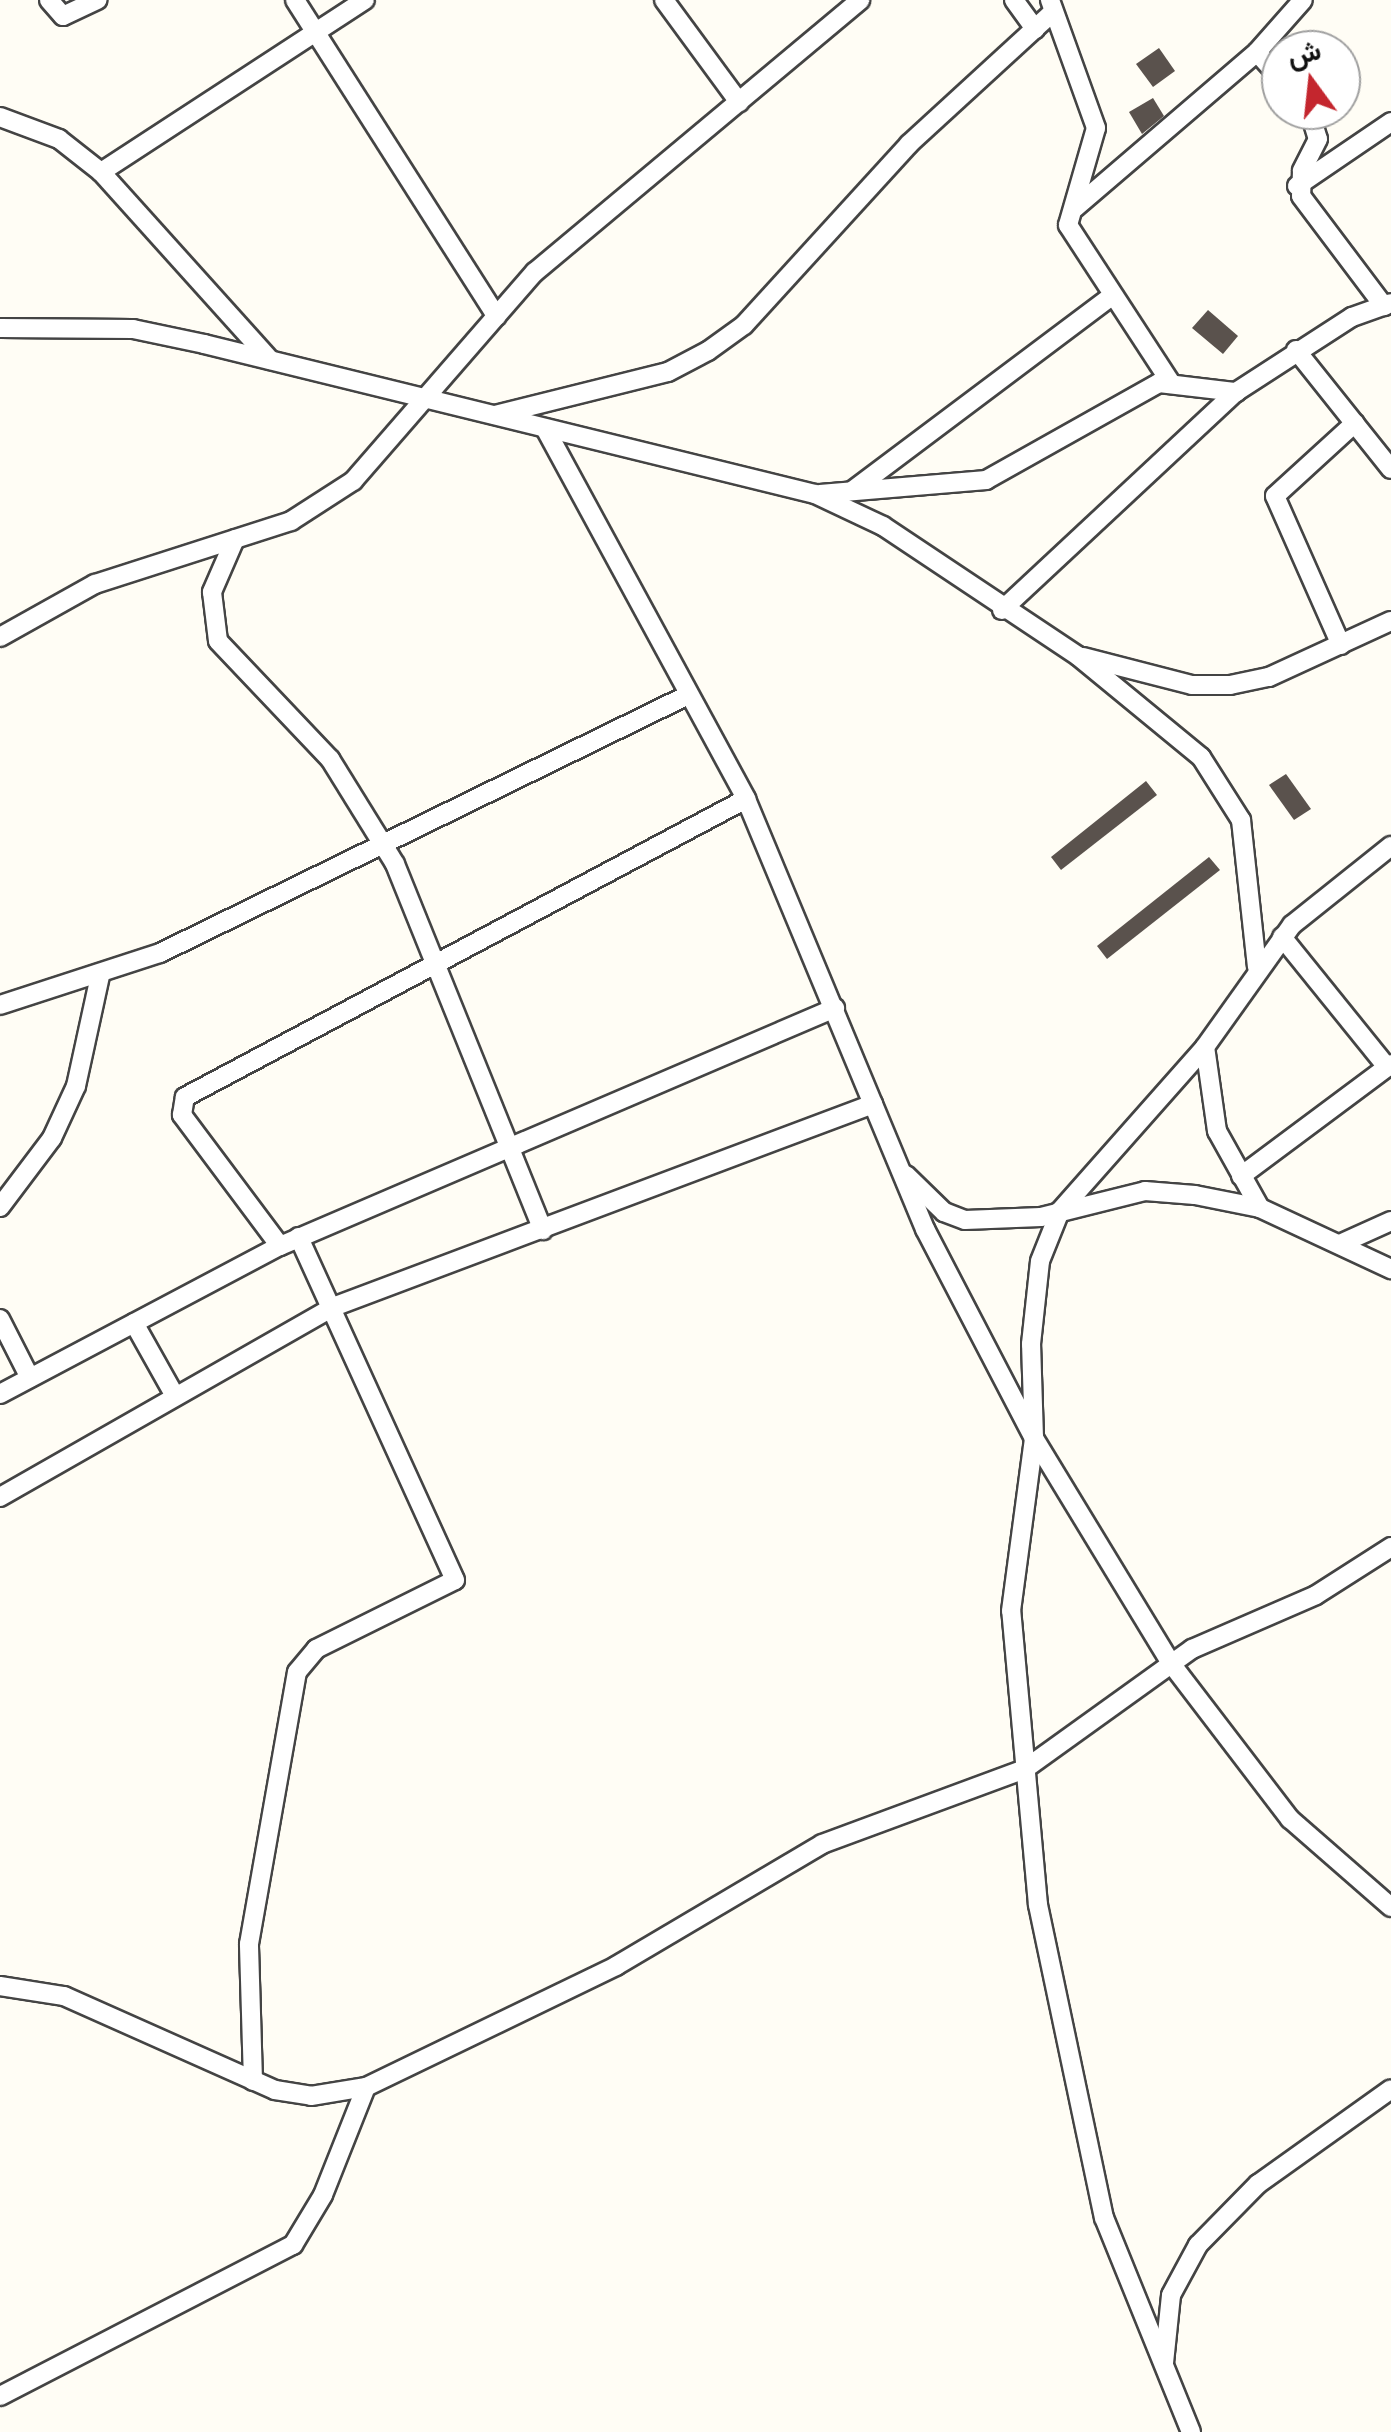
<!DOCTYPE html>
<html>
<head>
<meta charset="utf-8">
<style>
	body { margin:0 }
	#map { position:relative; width:1391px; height:2432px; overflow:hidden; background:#fffdf5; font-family:Merriweather,Vazirmatn,serif }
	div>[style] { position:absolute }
	.building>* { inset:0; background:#5a524d }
	.roads { filter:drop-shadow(2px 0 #444) drop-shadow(-2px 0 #444) drop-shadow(0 2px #444) drop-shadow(0 -2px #444) }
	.street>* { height:18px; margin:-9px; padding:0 9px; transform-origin:9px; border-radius:9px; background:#fff }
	span { translate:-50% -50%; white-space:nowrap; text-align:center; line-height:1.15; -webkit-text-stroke:10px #fff; paint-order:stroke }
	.north { position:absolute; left:1261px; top:30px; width:100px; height:100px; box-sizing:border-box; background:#fff; border:2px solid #a0a0a0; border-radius:50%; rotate:345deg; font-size:28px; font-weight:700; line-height:40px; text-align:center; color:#111 }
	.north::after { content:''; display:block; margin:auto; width:35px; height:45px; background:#c4262e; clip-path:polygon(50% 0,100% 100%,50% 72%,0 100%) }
</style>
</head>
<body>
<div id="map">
	<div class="building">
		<i style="clip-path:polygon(1159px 48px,1175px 71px,1153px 87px,1136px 64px)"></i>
		<i style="clip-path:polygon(1153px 98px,1164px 116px,1142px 134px,1129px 112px)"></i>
		<i style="clip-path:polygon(1208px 310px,1238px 336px,1223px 354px,1192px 328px)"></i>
		<i style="clip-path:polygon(1286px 774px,1311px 809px,1294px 820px,1269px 785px)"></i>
		<i style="clip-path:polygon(1146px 781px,1157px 795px,1061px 870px,1051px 857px)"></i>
		<i style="clip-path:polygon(1209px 857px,1220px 870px,1107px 959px,1097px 946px)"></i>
	</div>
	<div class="roads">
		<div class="street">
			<i style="left:49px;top:0;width:21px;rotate:49deg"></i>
			<i style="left:63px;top:16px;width:38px;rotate:-25deg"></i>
			<i style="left:295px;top:0;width:375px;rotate:57.5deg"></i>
			<i style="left:664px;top:0;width:127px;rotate:53.7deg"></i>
			<i style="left:1014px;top:0;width:36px;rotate:54deg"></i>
			<i style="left:1050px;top:0;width:136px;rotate:70.2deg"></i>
			<i style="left:1096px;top:128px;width:101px;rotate:106.1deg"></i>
			<i style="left:1068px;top:225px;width:189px;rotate:56.9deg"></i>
			<i style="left:1281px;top:79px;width:36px;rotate:-132deg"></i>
			<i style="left:1257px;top:52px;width:69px;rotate:-48.5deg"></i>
			<i style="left:1309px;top:110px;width:30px;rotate:73deg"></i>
			<i style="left:1318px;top:139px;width:36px;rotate:117deg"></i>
			<i style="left:1302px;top:171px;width:25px;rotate:92deg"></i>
			<i style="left:1301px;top:196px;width:138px;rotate:53deg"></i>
			<i style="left:0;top:117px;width:63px;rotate:20.4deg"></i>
			<i style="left:59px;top:139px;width:53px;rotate:38.2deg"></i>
			<i style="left:101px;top:172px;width:253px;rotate:48deg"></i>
			<i style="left:101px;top:172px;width:315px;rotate:-33.1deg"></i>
			<i style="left:1297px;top:186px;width:114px;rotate:-34.2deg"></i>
			<i style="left:1075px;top:208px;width:240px;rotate:-40.6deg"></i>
			<i style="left:0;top:328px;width:133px;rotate:0.4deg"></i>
			<i style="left:133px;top:329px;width:73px;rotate:11.9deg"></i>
			<i style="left:204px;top:344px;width:629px;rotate:13.79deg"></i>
			<i style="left:815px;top:494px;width:75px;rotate:25.2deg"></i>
			<i style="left:883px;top:526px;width:234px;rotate:33.7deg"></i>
			<i style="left:1078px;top:656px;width:159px;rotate:39.4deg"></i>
			<i style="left:1201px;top:757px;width:75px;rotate:57.6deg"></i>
			<i style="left:1241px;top:820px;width:148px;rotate:83.8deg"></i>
			<i style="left:1296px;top:350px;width:152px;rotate:51.4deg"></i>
			<i style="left:495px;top:415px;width:178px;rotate:-14deg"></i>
			<i style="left:668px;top:372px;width:45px;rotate:-27.7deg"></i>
			<i style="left:708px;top:351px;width:44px;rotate:-35.8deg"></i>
			<i style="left:744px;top:325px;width:245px;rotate:-47.6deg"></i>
			<i style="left:909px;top:144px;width:195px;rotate:-42.5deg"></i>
			<i style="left:546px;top:430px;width:420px;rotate:61.5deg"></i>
			<i style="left:746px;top:799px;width:466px;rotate:67.4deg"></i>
			<i style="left:925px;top:1229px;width:236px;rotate:62.5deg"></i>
			<i style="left:1034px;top:1438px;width:262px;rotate:58.7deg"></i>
			<i style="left:1170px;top:1662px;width:198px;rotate:52.6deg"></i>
			<i style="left:1290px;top:1819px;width:134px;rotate:41.1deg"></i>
			<i style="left:852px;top:491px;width:325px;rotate:-36.9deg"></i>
			<i style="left:820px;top:494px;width:167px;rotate:-4.8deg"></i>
			<i style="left:986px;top:480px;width:198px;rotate:-29.3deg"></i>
			<i style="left:1159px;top:383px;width:78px;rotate:6.7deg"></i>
			<i style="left:235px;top:539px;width:58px;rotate:113.5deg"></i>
			<i style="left:212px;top:592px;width:49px;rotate:83deg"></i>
			<i style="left:218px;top:641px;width:163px;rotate:46.5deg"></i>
			<i style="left:330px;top:759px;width:123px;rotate:58.2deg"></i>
			<i style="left:395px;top:864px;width:395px;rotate:68deg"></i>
			<i style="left:1002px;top:610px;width:320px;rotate:-43deg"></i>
			<i style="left:1236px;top:392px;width:138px;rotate:-32.9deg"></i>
			<i style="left:1352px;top:317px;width:41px;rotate:-19.7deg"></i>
			<i style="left:0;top:637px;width:109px;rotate:-29.2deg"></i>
			<i style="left:95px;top:584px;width:206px;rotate:-17.8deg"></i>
			<i style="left:291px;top:521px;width:74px;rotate:-32.8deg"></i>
			<i style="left:353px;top:481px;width:277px;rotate:-49deg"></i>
			<i style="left:535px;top:272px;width:424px;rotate:-39.9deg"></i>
			<i style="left:1341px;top:645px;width:163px;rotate:-113.9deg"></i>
			<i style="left:1275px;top:496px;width:108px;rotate:-42.4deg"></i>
			<i style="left:1083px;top:657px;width:113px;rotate:14.4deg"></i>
			<i style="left:1192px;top:685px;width:38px"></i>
			<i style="left:1230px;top:685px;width:40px;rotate:-12deg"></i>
			<i style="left:1269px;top:677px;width:134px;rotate:-24.7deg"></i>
			<i style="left:1282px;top:937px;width:167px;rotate:51.1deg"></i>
			<i style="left:0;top:1005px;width:168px;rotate:-18deg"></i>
			<i style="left:160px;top:953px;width:585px;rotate:-26.04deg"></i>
			<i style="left:906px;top:1175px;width:53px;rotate:44.2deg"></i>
			<i style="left:944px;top:1212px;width:22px;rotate:21deg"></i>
			<i style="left:965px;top:1220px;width:76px;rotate:-2.3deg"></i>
			<i style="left:1041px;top:1217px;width:107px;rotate:-14deg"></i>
			<i style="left:1145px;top:1191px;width:50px;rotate:4.6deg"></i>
			<i style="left:1195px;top:1195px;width:66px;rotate:11.3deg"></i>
			<i style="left:1260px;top:1208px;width:145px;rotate:25deg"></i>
			<i style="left:1241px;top:1176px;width:187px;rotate:-36.7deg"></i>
			<i style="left:0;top:1207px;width:86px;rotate:-53deg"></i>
			<i style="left:52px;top:1138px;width:57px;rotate:-65.2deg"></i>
			<i style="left:76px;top:1086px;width:113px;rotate:-77.7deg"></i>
			<i style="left:1260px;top:1208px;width:88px;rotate:-119.2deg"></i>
			<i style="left:1217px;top:1131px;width:85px;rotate:-98.1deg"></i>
			<i style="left:1205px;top:1047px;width:150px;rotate:-54.5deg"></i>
			<i style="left:1292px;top:925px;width:127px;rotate:-38.6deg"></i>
			<i style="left:1340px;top:1244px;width:56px;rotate:-24.3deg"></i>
			<i style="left:280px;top:1246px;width:164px;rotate:-126.8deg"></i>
			<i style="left:182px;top:1115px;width:18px;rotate:-81deg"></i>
			<i style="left:185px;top:1097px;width:635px;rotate:-27.98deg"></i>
			<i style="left:0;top:1319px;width:66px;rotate:63deg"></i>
			<i style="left:134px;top:1323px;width:84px;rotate:60.7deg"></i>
			<i style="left:0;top:1394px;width:317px;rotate:-27.9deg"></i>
			<i style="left:280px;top:1246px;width:604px;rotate:-23.21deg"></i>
			<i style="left:0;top:1497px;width:383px;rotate:-29.7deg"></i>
			<i style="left:333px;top:1307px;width:577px;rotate:-20.6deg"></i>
			<i style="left:0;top:1986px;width:65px;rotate:8.9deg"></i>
			<i style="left:64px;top:1996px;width:231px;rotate:24deg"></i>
			<i style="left:275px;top:2090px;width:36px;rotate:9deg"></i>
			<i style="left:311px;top:2096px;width:56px;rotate:-9.3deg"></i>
			<i style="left:366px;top:2087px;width:278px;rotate:-25.8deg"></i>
			<i style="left:616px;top:1966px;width:239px;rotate:-30.6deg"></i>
			<i style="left:822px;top:1844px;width:216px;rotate:-20.3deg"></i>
			<i style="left:1025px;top:1769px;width:206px;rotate:-35.7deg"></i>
			<i style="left:1192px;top:1649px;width:135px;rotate:-23.5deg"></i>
			<i style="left:1316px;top:1595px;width:89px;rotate:-32.6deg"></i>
			<i style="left:253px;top:2081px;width:137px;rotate:-91.7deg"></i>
			<i style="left:249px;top:1944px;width:276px;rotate:-80deg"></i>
			<i style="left:297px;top:1672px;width:30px;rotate:-50deg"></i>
			<i style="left:316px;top:1649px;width:155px;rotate:-26.4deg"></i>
			<i style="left:455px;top:1580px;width:377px;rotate:-114.5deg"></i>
			<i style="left:1164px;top:2363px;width:68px;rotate:-84.1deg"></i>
			<i style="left:1171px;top:2295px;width:57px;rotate:-61.6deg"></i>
			<i style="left:1198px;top:2245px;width:86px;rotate:-45.5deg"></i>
			<i style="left:1258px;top:2184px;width:163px;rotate:-35.5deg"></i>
			<i style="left:0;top:2396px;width:330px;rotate:-27.3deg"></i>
			<i style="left:293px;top:2245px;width:58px;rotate:-59deg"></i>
			<i style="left:323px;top:2195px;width:116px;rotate:-68.3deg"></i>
			<i style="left:1191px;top:2432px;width:231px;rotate:-112.1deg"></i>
			<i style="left:1104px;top:2218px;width:320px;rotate:-101.9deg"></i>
			<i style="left:1038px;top:1905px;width:295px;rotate:-95.2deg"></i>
			<i style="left:1011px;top:1611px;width:175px;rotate:-82.4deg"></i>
			<i style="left:1034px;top:1438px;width:94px;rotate:-91.8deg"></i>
			<i style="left:1031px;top:1344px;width:83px;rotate:-83.8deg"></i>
			<i style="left:1040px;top:1261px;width:54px;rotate:-68.2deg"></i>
			<i style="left:1060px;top:1211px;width:219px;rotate:-48.5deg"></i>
		</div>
	</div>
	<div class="north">ش</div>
</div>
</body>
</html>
